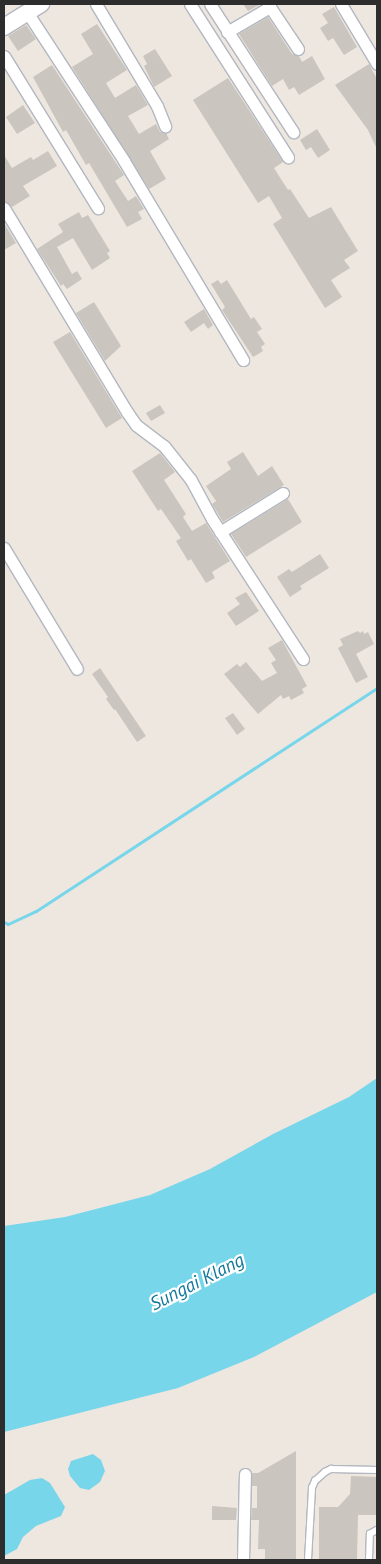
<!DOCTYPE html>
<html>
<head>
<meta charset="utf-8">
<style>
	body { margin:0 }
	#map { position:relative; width:381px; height:1564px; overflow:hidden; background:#eee7e0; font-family:"PT Sans",sans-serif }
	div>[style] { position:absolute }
	.water>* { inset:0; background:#78d6eb }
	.stream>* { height:3px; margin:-1.5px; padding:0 1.5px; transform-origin:1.5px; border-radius:1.5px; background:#78d6eb }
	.building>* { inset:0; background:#cac5be }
	.roads { filter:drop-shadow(1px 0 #b3b7c0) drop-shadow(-1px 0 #b3b7c0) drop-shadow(0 1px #b3b7c0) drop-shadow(0 -1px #b3b7c0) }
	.lane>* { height:5.5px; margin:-2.75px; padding:0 2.75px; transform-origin:2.75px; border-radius:2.75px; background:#fff }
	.street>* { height:11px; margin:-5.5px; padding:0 5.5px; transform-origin:5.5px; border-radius:5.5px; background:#fff }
	.secondary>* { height:16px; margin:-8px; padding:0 8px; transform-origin:8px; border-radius:8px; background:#fff }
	span { translate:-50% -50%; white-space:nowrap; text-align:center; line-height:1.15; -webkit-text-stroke:4.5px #fff; paint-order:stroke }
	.water-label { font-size:19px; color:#13789b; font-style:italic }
	.frame { position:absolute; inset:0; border:5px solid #2d2d2d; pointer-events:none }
</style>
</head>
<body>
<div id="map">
	<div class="water">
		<i style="clip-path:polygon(377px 1078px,377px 1292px,254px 1357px,178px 1388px,4px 1432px,4px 1226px,65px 1217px,150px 1195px,210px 1169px,273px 1134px,349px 1097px)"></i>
		<i style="clip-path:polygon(93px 1454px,101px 1460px,105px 1471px,100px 1482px,89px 1490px,80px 1488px,70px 1476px,68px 1469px,71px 1461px)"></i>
		<i style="clip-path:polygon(42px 1478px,50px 1483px,65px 1507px,61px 1516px,36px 1526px,23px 1537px,17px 1549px,4px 1556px,4px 1495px,30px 1480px)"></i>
	</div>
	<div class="stream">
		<i style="left:4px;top:922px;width:4px;rotate:27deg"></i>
		<i style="left:8px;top:924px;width:31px;rotate:-25deg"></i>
		<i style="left:36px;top:911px;width:407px;rotate:-33.2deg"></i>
	</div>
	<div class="building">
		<i style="clip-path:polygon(243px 4px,261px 4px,248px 11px)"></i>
		<i style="clip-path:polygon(334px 7px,357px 47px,344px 55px,333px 38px,328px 41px,320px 28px,328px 23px,322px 14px)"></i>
		<i style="clip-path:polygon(268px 17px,292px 54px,299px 56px,302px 62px,312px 56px,325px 79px,299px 95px,294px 87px,289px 90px,283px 79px,272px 86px,239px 34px)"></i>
		<i style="clip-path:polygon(97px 24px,127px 70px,106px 83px,115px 98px,136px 85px,148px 105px,128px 116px,139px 134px,156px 124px,160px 132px,166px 133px,169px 139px,150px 151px,166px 179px,149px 189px,72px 67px,93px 54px,81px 34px)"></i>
		<i style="clip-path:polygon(26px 25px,36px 39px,18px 51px,8px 36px)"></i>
		<i style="clip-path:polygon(155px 49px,172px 76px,154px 87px,144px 66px,147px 64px,143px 56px)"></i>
		<i style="clip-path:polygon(369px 64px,377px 79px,377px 149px,368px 130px,335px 85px)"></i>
		<i style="clip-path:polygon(52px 65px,124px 175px,115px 181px,128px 201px,136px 196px,144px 209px,138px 212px,142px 219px,127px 227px,89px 163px,86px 165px,66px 130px,63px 132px,33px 77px)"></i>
		<i style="clip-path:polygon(228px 78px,283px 162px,274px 168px,288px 190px,290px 189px,309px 218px,331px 207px,358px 251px,344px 260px,350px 268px,331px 280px,342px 297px,325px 308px,273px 224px,282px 218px,269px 196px,258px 203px,193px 100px)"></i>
		<i style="clip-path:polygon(23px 105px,35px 123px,17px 134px,6px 117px)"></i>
		<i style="clip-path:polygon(317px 129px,330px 150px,318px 158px,311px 147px,306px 150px,300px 140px)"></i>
		<i style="clip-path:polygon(48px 151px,57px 166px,23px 186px,30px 196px,12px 207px,4px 201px,4px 155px,12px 168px,31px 157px,33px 160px)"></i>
		<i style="clip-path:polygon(79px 212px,82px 218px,88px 215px,110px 251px,107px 253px,110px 258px,92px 270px,73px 238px,57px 247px,72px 274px,77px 271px,82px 279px,67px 289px,63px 284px,61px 286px,37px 249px,63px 232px,58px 224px)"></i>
		<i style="clip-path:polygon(4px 223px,16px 243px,4px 250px)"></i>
		<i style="clip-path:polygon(218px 280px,221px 284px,227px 280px,251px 319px,254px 317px,262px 329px,257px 332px,265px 344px,261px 347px,263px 351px,253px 357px,222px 310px,225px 307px,211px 284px)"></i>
		<i style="clip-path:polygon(94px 302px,121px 346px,105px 361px,76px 313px)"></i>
		<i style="clip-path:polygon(204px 309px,213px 325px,208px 329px,204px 323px,191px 332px,184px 322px)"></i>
		<i style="clip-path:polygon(70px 332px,122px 418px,106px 428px,53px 342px)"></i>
		<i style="clip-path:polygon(160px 405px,165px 413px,151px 421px,146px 413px)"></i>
		<i style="clip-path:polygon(243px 452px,258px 476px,272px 466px,284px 485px,223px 522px,212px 504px,216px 501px,206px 486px,231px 469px,227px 462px)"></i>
		<i style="clip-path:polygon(160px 453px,175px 472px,164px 480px,186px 514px,183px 517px,192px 531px,206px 523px,230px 561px,212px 572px,215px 578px,206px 583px,191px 559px,188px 561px,176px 541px,181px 538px,161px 509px,158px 511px,132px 471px)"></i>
		<i style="clip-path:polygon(288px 499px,302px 522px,246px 557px,231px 534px)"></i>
		<i style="clip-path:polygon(320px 554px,329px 568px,300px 586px,302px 589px,290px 597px,277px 577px,289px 569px,292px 572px)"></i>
		<i style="clip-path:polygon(246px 592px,259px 611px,236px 626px,227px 613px,240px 604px,235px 598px)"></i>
		<i style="clip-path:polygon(358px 631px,360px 633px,363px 631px,364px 634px,368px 632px,374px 644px,356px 654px,368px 677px,356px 683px,338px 648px,343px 645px,340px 639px)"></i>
		<i style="clip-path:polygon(282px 640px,307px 686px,302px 689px,304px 693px,291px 700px,289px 696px,283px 699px,281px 695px,258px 714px,224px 674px,237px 664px,240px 667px,246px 662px,262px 681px,277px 673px,271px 663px,276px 660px,268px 648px)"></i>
		<i style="clip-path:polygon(100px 668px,146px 736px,137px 742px,115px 709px,114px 710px,106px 699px,108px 697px,92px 674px)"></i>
		<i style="clip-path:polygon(233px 713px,245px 729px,237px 735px,225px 718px)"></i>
		<i style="clip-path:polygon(296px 1451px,296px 1560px,265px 1560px,265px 1549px,258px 1549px,259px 1520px,251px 1520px,252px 1508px,257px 1508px,257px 1486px,252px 1486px,252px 1473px,258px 1473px)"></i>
		<i style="clip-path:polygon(351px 1476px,377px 1477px,377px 1515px,358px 1515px,357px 1560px,319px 1560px,319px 1507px,338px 1507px,350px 1494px)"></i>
		<i style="clip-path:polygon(212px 1506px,237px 1508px,236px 1520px,212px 1520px)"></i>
	</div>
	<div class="roads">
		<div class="lane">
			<i style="left:308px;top:1560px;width:72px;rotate:-86.8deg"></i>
			<i style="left:312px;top:1488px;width:8px;rotate:-67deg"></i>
			<i style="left:315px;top:1481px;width:13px;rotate:-42deg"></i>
			<i style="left:325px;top:1472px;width:7px;rotate:-27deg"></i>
			<i style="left:331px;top:1469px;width:46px;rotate:1.2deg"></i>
			<i style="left:369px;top:1560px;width:26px;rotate:-88deg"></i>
			<i style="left:370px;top:1534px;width:8px;rotate:-30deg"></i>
		</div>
		<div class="street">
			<i style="left:96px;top:4px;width:119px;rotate:59.1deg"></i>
			<i style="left:157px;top:106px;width:22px;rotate:68deg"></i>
			<i style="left:190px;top:4px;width:182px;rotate:57.4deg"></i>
			<i style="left:210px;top:4px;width:153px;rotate:57deg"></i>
			<i style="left:268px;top:4px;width:54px;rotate:56.3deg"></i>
			<i style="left:341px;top:4px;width:70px;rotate:59deg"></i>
			<i style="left:27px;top:12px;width:178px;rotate:56.9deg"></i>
			<i style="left:124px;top:161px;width:232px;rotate:59.1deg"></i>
			<i style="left:227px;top:32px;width:50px;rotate:-30.2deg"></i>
			<i style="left:4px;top:56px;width:179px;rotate:58.3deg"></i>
			<i style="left:4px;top:208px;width:238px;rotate:58.9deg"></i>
			<i style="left:127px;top:412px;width:16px;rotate:55deg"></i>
			<i style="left:136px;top:425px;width:35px;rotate:37deg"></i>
			<i style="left:164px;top:446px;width:43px;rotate:51.5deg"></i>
			<i style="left:191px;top:480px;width:44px;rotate:61.7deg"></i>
			<i style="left:212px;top:519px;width:167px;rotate:57deg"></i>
			<i style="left:220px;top:532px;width:74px;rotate:-31.8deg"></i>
			<i style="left:4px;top:548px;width:141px;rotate:58.9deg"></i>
			<i style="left:243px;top:1560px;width:86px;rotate:-88.7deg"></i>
		</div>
		<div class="secondary">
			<i style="left:4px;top:27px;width:44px;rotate:-31.9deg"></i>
		</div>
	</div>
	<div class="water-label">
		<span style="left:197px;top:1282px;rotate:-27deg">Sungai Klang</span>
	</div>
	<div class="frame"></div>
</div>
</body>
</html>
